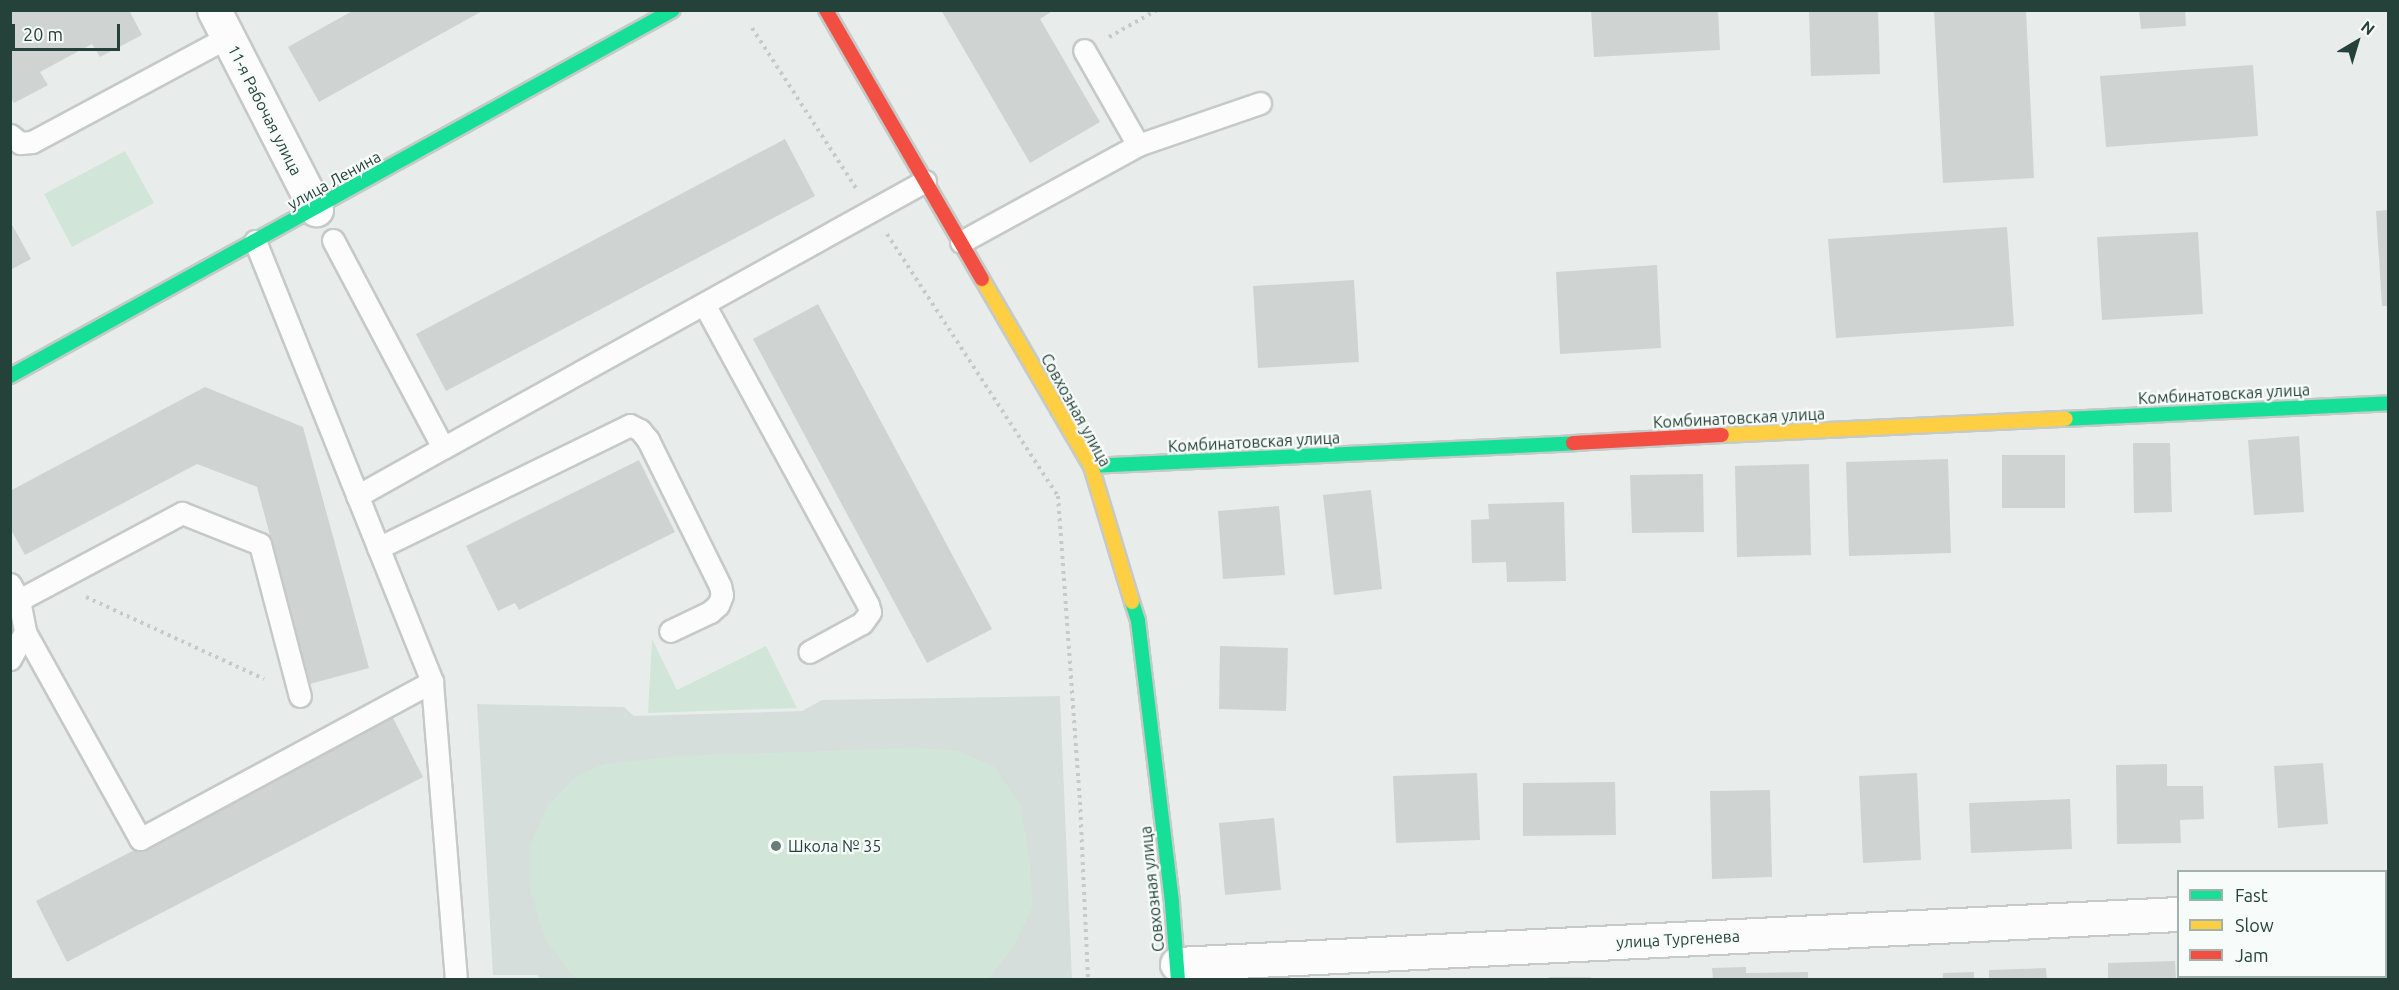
<!DOCTYPE html>
<html>
<head>
<meta charset="utf-8">
<style>
	body { margin:0 }
	#map { position:relative; width:2399px; height:990px; overflow:hidden; background:#e8edeb; font-family:Ubuntu,sans-serif }
	div>[style] { position:absolute }
	.built>* { inset:0; background:#d6dedb }
	.green>* { inset:0; background:#d1e6d8 }
	.building>* { inset:0; background:#cfd4d2 }
	.path>* { height:4px; margin-top:-2px; transform-origin:0; background:repeating-linear-gradient(90deg,#c3ccca 0 3px,transparent 0 7.5px) }
	.roads { filter:drop-shadow(2px 0 #c5cac8) drop-shadow(-2px 0 #c5cac8) drop-shadow(0 2px #c5cac8) drop-shadow(0 -2px #c5cac8) }
	.lane>* { height:21px; margin:-10.5px; padding:0 10.5px; transform-origin:10.5px; border-radius:10.5px; background:#fcfcfc }
	.street>* { height:33px; margin:-16.5px; padding:0 16.5px; transform-origin:16.5px; border-radius:16.5px; background:#fcfcfc }
	.fast>* { height:14px; margin:-7px; padding:0 7px; transform-origin:7px; border-radius:7px; background:#16e098 }
	.slow>* { height:14px; margin:-7px; padding:0 7px; transform-origin:7px; border-radius:7px; background:#ffcf43 }
	.jam>* { height:14px; margin:-7px; padding:0 7px; transform-origin:7px; border-radius:7px; background:#f24e42 }
	.dots>* { width:16px; height:16px; translate:-50% -50%; box-sizing:border-box; border:3px solid #f7fbf9; border-radius:50% }
	span { translate:-50% -50%; white-space:nowrap; text-align:center; line-height:1.15; -webkit-text-stroke:4.5px #f7fbf9; paint-order:stroke }
	.street-label { font-size:16px; color:#24423a }
	.poi-label { font-size:16px; color:#24423a }
	.left { translate:0 -50%; text-align:left }
	.frame { position:absolute; inset:0; border:12px solid #24423a; pointer-events:none }
	.legend { position:absolute; left:2177px; top:870px; width:210px; height:108px; box-sizing:border-box; background:#f7fbf9; border:2px solid #a3b1ad; margin:0; padding:8px 10px; list-style:none; font-size:18px; color:#24423a }
	.legend li { display:flex; align-items:center; gap:12px; height:30px }
	.legend b { width:30px; border:2px solid #a3b1ad }
	.north { position:absolute; left:2327px; top:12px; width:60px; height:60px; -webkit-text-stroke:4px #f7fbf9; paint-order:stroke; rotate:38deg; font-size:16px; font-weight:700; line-height:24px; text-align:center; color:#24423a }
	.north::after { content:''; display:block; margin:auto; width:21px; height:27px; background:#24423a; clip-path:polygon(50% 0,100% 100%,50% 72%,0 100%) }
	.scale { position:absolute; left:12px; top:24px; width:108px; height:27px; box-sizing:border-box; border:3px solid #24423a; border-top:0; padding-left:8px; font-size:18px; line-height:21px; white-space:nowrap; color:#24423a; -webkit-text-stroke:4px #f7fbf9; paint-order:stroke }
</style>
</head>
<body>
<div id="map">
	<div class="built">
		<i style="clip-path:polygon(1060px 696px,1072px 979px,539px 980px,538px 975px,493px 975px,477px 704px,624px 707px,634px 716px,802px 711px,822px 700px)"></i>
	</div>
	<div class="green">
		<i style="clip-path:polygon(125px 151px,154px 203px,72px 247px,44px 194px)"></i>
		<i style="clip-path:polygon(652px 639px,677px 690px,766px 646px,797px 708px,648px 713px)"></i>
		<i style="clip-path:polygon(917px 748px,958px 751px,994px 767px,1020px 804px,1030px 862px,1032px 908px,1013px 947px,988px 979px,579px 979px,571px 974px,545px 939px,531px 892px,530px 845px,548px 806px,577px 776px,605px 764px,679px 756px)"></i>
	</div>
	<div class="building">
		<i style="clip-path:polygon(10px 10px,129px 10px,142px 35px,100px 57px,92px 44px,40px 72px,48px 85px,14px 103px,10px 96px)"></i>
		<i style="clip-path:polygon(354px 10px,484px 10px,319px 102px,288px 47px)"></i>
		<i style="clip-path:polygon(941px 10px,1054px 10px,1040px 19px,1100px 122px,1030px 163px)"></i>
		<i style="clip-path:polygon(1591px 10px,1718px 10px,1720px 50px,1594px 57px)"></i>
		<i style="clip-path:polygon(1809px 10px,1878px 10px,1880px 74px,1811px 76px)"></i>
		<i style="clip-path:polygon(1934px 10px,2026px 10px,2034px 178px,1943px 183px)"></i>
		<i style="clip-path:polygon(2139px 10px,2185px 10px,2186px 26px,2141px 29px)"></i>
		<i style="clip-path:polygon(2253px 65px,2258px 136px,2106px 147px,2100px 76px)"></i>
		<i style="clip-path:polygon(785px 139px,815px 196px,446px 391px,416px 334px)"></i>
		<i style="clip-path:polygon(2388px 210px,2388px 306px,2382px 306px,2376px 211px)"></i>
		<i style="clip-path:polygon(10px 221px,31px 259px,10px 270px)"></i>
		<i style="clip-path:polygon(2007px 227px,2014px 326px,1836px 338px,1828px 239px)"></i>
		<i style="clip-path:polygon(2198px 232px,2203px 314px,2102px 320px,2097px 237px)"></i>
		<i style="clip-path:polygon(1657px 265px,1661px 348px,1560px 354px,1556px 272px)"></i>
		<i style="clip-path:polygon(1354px 280px,1359px 362px,1258px 368px,1253px 286px)"></i>
		<i style="clip-path:polygon(818px 304px,992px 629px,927px 663px,753px 339px)"></i>
		<i style="clip-path:polygon(205px 387px,303px 427px,369px 668px,310px 684px,257px 487px,197px 464px,25px 555px,10px 528px,10px 491px)"></i>
		<i style="clip-path:polygon(2299px 436px,2304px 512px,2254px 515px,2248px 440px)"></i>
		<i style="clip-path:polygon(2133px 443px,2170px 443px,2172px 512px,2134px 513px)"></i>
		<i style="clip-path:polygon(2002px 455px,2065px 455px,2065px 508px,2002px 508px)"></i>
		<i style="clip-path:polygon(1948px 459px,1951px 553px,1849px 556px,1846px 462px)"></i>
		<i style="clip-path:polygon(639px 460px,675px 532px,519px 610px,515px 603px,498px 611px,466px 546px)"></i>
		<i style="clip-path:polygon(1809px 464px,1811px 555px,1737px 557px,1735px 466px)"></i>
		<i style="clip-path:polygon(1703px 474px,1704px 532px,1632px 533px,1630px 475px)"></i>
		<i style="clip-path:polygon(1371px 490px,1382px 589px,1334px 595px,1323px 495px)"></i>
		<i style="clip-path:polygon(1564px 502px,1566px 581px,1507px 582px,1506px 562px,1472px 563px,1471px 520px,1489px 519px,1488px 504px)"></i>
		<i style="clip-path:polygon(1279px 506px,1285px 575px,1223px 579px,1218px 511px)"></i>
		<i style="clip-path:polygon(1220px 646px,1288px 648px,1286px 711px,1219px 709px)"></i>
		<i style="clip-path:polygon(392px 716px,423px 777px,67px 962px,36px 901px)"></i>
		<i style="clip-path:polygon(2323px 763px,2328px 824px,2278px 828px,2274px 766px)"></i>
		<i style="clip-path:polygon(2167px 764px,2167px 786px,2203px 786px,2204px 819px,2180px 820px,2181px 843px,2117px 844px,2116px 765px)"></i>
		<i style="clip-path:polygon(1477px 773px,1480px 840px,1396px 843px,1393px 776px)"></i>
		<i style="clip-path:polygon(1917px 773px,1921px 860px,1863px 863px,1859px 776px)"></i>
		<i style="clip-path:polygon(1615px 782px,1616px 835px,1523px 836px,1523px 783px)"></i>
		<i style="clip-path:polygon(1770px 790px,1772px 877px,1712px 879px,1710px 791px)"></i>
		<i style="clip-path:polygon(2070px 799px,2072px 849px,1971px 853px,1969px 803px)"></i>
		<i style="clip-path:polygon(1274px 818px,1281px 890px,1225px 895px,1219px 823px)"></i>
		<i style="clip-path:polygon(2175px 961px,2176px 980px,2108px 980px,2108px 963px)"></i>
		<i style="clip-path:polygon(1746px 967px,1746px 973px,1808px 972px,1808px 980px,1713px 980px,1712px 968px)"></i>
		<i style="clip-path:polygon(2046px 968px,2047px 980px,1989px 980px,1989px 970px)"></i>
		<i style="clip-path:polygon(1974px 972px,1974px 980px,1943px 980px,1943px 973px)"></i>
		<i style="clip-path:polygon(2196px 976px,2263px 976px,2264px 980px,2196px 980px)"></i>
		<i style="clip-path:polygon(2291px 976px,2330px 976px,2330px 980px,2291px 980px)"></i>
		<i style="clip-path:polygon(1549px 977px,1591px 977px,1591px 980px,1549px 980px)"></i>
	</div>
	<div class="path">
		<i style="left:752px;top:28px;width:191px;rotate:57deg"></i>
		<i style="left:1109px;top:37px;width:55px;rotate:-29.4deg"></i>
		<i style="left:887px;top:234px;width:313px;rotate:56.9deg"></i>
		<i style="left:1058px;top:496px;width:307px;rotate:85.9deg"></i>
		<i style="left:1080px;top:802px;width:178px;rotate:87.4deg"></i>
		<i style="left:86px;top:597px;width:196px;rotate:24.7deg"></i>
	</div>
	<div class="roads">
		<div class="lane">
			<i style="left:10px;top:135px;width:13px;rotate:39deg"></i>
			<i style="left:20px;top:143px;width:12px;rotate:-5deg"></i>
			<i style="left:32px;top:142px;width:222px;rotate:-28.2deg"></i>
			<i style="left:1138px;top:145px;width:129px;rotate:-19deg"></i>
			<i style="left:333px;top:240px;width:235px;rotate:62.1deg"></i>
			<i style="left:443px;top:448px;width:551px;rotate:-28.98deg"></i>
			<i style="left:255px;top:241px;width:475px;rotate:68.1deg"></i>
			<i style="left:961px;top:242px;width:202px;rotate:-28.7deg"></i>
			<i style="left:1138px;top:145px;width:109px;rotate:-119.6deg"></i>
			<i style="left:704px;top:304px;width:343px;rotate:61.4deg"></i>
			<i style="left:868px;top:605px;width:7px;rotate:74deg"></i>
			<i style="left:870px;top:612px;width:14px;rotate:126deg"></i>
			<i style="left:862px;top:623px;width:60px;rotate:151.3deg"></i>
			<i style="left:357px;top:496px;width:98px;rotate:-29.2deg"></i>
			<i style="left:378px;top:548px;width:280px;rotate:-26deg"></i>
			<i style="left:630px;top:425px;width:11px;rotate:27deg"></i>
			<i style="left:640px;top:430px;width:13px;rotate:51deg"></i>
			<i style="left:648px;top:440px;width:163px;rotate:63.7deg"></i>
			<i style="left:720px;top:586px;width:9px;rotate:77deg"></i>
			<i style="left:722px;top:595px;width:11px;rotate:112deg"></i>
			<i style="left:718px;top:605px;width:11px;rotate:139deg"></i>
			<i style="left:710px;top:612px;width:44px;rotate:154.6deg"></i>
			<i style="left:10px;top:584px;width:18px;rotate:61deg"></i>
			<i style="left:19px;top:600px;width:33px;rotate:79deg"></i>
			<i style="left:25px;top:632px;width:31px;rotate:119deg"></i>
			<i style="left:19px;top:600px;width:185px;rotate:-28.1deg"></i>
			<i style="left:182px;top:513px;width:84px;rotate:21.7deg"></i>
			<i style="left:260px;top:544px;width:157px;rotate:75.3deg"></i>
			<i style="left:25px;top:632px;width:237px;rotate:60.9deg"></i>
			<i style="left:140px;top:839px;width:332px;rotate:-28.3deg"></i>
			<i style="left:432px;top:682px;width:299px;rotate:85.4deg"></i>
		</div>
		<div class="street">
			<i style="left:214px;top:10px;width:224px;rotate:62.9deg"></i>
			<i style="left:2386px;top:904px;width:2px"></i>
			<i style="left:1177px;top:964px;width:1002px;rotate:-2.86deg"></i>
		</div>
		<div class="fast">
			<i style="left:10px;top:376px;width:757px;rotate:-28.9deg"></i>
			<i style="left:2066px;top:419px;width:322px;rotate:-2.8deg"></i>
			<i style="left:1091px;top:466px;width:483px;rotate:-2.7deg"></i>
			<i style="left:1132px;top:602px;width:20px;rotate:72deg"></i>
			<i style="left:1138px;top:621px;width:285px;rotate:83.1deg"></i>
			<i style="left:1172px;top:904px;width:76px;rotate:85.5deg"></i>
		</div>
		<div class="slow">
			<i style="left:982px;top:279px;width:216px;rotate:59.8deg"></i>
			<i style="left:1091px;top:466px;width:142px;rotate:73.2deg"></i>
			<i style="left:1722px;top:435px;width:344px;rotate:-2.7deg"></i>
		</div>
		<div class="jam">
			<i style="left:826px;top:10px;width:311px;rotate:59.9deg"></i>
			<i style="left:1573px;top:443px;width:149px;rotate:-3.1deg"></i>
		</div>
	</div>
	<div class="dots">
		<i style="left:776px;top:846px;background:#697e78"></i>
	</div>
	<div class="street-label">
		<span style="left:265px;top:110px;rotate:63deg">11-я Рабочая улица</span>
		<span style="left:334px;top:180px;rotate:-29deg">улица Ленина</span>
		<span style="left:2224px;top:394px;rotate:-3deg">Комбинатовская улица</span>
		<span style="left:1076px;top:410px;rotate:61deg">Совхозная улица</span>
		<span style="left:1739px;top:418px;rotate:-3deg">Комбинатовская улица</span>
		<span style="left:1254px;top:442px;rotate:-3deg">Комбинатовская улица</span>
		<span style="left:1152px;top:889px;rotate:-96deg">Совхозная улица</span>
		<span style="left:1678px;top:939px;rotate:-3deg">улица Тургенева</span>
	</div>
	<div class="poi-label">
		<span class="left" style="left:788px;top:846px">Школа № 35</span>
	</div>
	<div class="frame"></div>
	<ul class="legend">
	<li><b style="height:8px;background:#16e098"></b>Fast</li>
	<li><b style="height:8px;background:#ffcf43"></b>Slow</li>
	<li><b style="height:8px;background:#f24e42"></b>Jam</li>
	</ul>
	<div class="north">N</div>
	<div class="scale">20 m</div>
</div>
</body>
</html>
